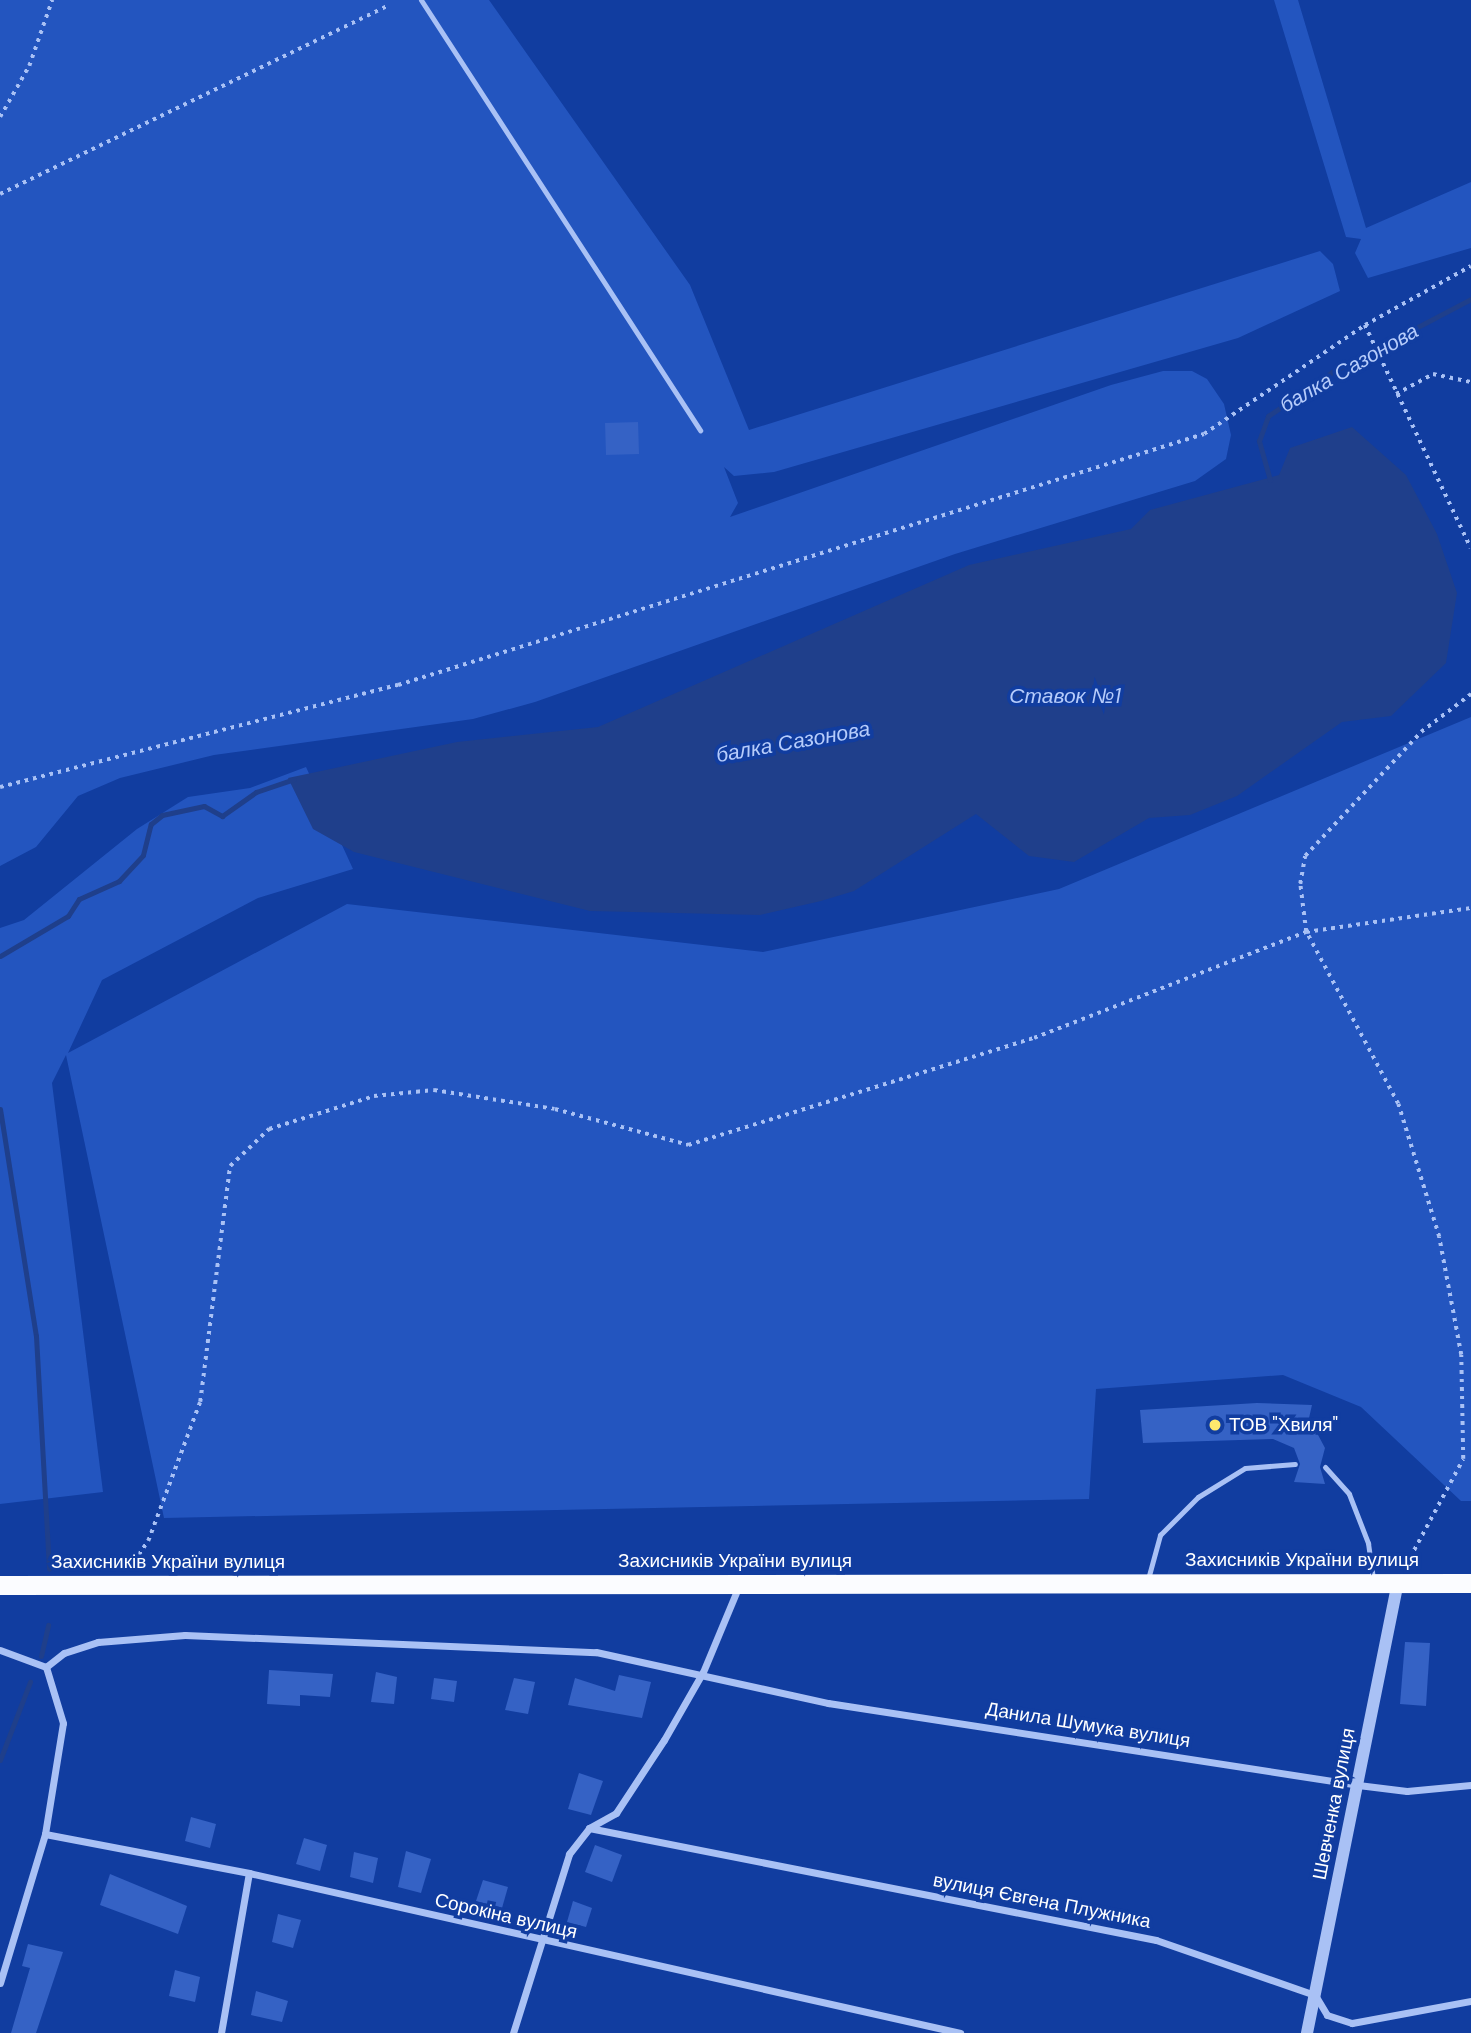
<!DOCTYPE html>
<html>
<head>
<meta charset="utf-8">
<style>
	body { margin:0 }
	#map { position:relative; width:1471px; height:2033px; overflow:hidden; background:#113da0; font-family:"DM Sans",sans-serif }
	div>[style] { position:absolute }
	.green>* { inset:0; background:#2355bf }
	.water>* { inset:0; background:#1f3f8b }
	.stream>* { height:5px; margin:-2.5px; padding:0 2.5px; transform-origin:2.5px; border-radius:2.5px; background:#1f3f8b }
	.building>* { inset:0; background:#3562c5 }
	.path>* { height:3.5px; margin-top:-1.75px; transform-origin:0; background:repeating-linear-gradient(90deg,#a9c1f5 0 3.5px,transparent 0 8.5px) }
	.service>* { height:5px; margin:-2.5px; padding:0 2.5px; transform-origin:2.5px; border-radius:2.5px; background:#a9c1f5 }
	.minor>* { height:7px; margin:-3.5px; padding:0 3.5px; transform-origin:3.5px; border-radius:3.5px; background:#a9c1f5 }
	.tertiary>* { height:12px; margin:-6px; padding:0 6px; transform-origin:6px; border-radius:6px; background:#a9c1f5 }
	.trunk>* { height:19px; margin:-9.5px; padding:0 9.5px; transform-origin:9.5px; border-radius:9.5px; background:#fbfcff }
	.dots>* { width:19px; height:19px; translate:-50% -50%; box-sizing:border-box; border:4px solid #113da0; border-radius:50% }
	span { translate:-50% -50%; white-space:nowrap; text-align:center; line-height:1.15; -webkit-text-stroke:7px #113da0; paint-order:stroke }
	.poi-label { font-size:19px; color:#fff }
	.left { translate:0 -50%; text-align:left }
	.street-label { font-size:19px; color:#fff }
	.water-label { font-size:21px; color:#b6ccfb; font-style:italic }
</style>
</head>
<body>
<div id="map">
	<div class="green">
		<i style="clip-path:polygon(0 0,489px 0,690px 285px,749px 430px,1320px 251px,1333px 264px,1340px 291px,1238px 338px,774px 472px,734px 476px,724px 467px,738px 503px,730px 517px,1111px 385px,1163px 371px,1192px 371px,1207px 379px,1224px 404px,1231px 435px,1226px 459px,1195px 481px,955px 554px,535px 702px,473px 719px,214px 755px,120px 778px,78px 796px,36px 847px,0 866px)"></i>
		<i style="clip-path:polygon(1274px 0,1298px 0,1366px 228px,1471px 182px,1471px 248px,1368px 278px,1355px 253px,1361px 239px,1346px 237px)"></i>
		<i style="clip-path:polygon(1471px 717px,1471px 1501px,1461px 1501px,1361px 1407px,1283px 1375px,1096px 1389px,1089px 1499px,164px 1518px,66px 1055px,52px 1083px,103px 1492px,0 1504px,0 928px,24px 920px,137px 829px,188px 797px,250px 788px,306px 767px,353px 869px,258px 898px,102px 980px,68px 1053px,347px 904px,763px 952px,1059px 889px)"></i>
	</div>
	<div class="water">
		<i style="clip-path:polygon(1352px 427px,1406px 475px,1437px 534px,1457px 593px,1446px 663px,1391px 716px,1342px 722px,1237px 796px,1190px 815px,1149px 818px,1074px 862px,1029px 856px,976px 814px,854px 891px,821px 901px,760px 915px,590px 911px,354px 852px,313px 829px,288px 778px,457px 742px,598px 727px,969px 565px,1131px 529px,1150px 510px,1279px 475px,1290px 448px)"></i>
	</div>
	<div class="stream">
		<i style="left:1270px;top:480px;width:41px;rotate:-105.8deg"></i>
		<i style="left:1259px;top:441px;width:27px;rotate:-70deg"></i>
		<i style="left:1268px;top:416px;width:78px;rotate:-34.5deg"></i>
		<i style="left:1332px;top:372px;width:157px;rotate:-27.7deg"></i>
		<i style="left:0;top:956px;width:79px;rotate:-30.5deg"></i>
		<i style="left:68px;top:916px;width:20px;rotate:-57deg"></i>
		<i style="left:79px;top:899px;width:44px;rotate:-24.2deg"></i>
		<i style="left:119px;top:881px;width:35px;rotate:-47deg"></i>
		<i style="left:143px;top:855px;width:32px;rotate:-76deg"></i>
		<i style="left:151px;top:824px;width:14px;rotate:-39deg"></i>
		<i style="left:162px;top:815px;width:43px;rotate:-12.1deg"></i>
		<i style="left:204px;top:806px;width:21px;rotate:29deg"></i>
		<i style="left:222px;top:816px;width:42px;rotate:-35.2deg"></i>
		<i style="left:256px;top:792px;width:40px;rotate:-18.9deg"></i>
		<i style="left:0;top:1109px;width:230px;rotate:81deg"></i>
		<i style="left:36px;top:1336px;width:233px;rotate:86.8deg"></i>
		<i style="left:41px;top:1656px;width:32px;rotate:-77deg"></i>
		<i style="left:0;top:1760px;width:84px;rotate:-69deg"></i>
	</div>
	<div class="building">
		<i style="clip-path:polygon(638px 422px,639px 454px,606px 455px,605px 423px)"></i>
		<i style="clip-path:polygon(1257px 1403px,1312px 1405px,1309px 1418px,1325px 1448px,1320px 1467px,1325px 1484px,1294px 1482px,1300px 1464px,1294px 1448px,1273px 1439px,1143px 1443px,1140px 1410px)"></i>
		<i style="clip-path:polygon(1405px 1642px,1430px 1643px,1426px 1706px,1400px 1704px)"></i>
		<i style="clip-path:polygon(269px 1670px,333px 1674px,330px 1697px,300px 1695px,300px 1706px,267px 1704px)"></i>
		<i style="clip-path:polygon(376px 1672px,397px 1677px,394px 1704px,371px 1702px)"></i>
		<i style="clip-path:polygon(619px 1675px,651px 1682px,642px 1718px,568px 1705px,575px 1678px,615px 1691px)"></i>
		<i style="clip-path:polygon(434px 1678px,457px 1681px,454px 1702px,431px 1699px)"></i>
		<i style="clip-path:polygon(514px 1678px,535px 1682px,528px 1714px,505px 1710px)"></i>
		<i style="clip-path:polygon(579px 1773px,603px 1781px,591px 1815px,568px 1809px)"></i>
		<i style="clip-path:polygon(191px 1817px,216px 1824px,210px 1848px,185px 1841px)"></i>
		<i style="clip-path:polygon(304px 1838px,327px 1845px,320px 1871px,296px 1864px)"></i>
		<i style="clip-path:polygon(595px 1845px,622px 1855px,612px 1882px,585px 1872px)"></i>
		<i style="clip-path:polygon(406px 1851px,431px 1859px,421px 1893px,398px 1887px)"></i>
		<i style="clip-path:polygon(354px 1852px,378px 1858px,373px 1883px,350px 1877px)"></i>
		<i style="clip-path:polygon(110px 1874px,187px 1906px,178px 1934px,100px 1905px)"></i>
		<i style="clip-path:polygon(483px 1880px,508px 1887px,502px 1908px,476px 1901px)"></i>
		<i style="clip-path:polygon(573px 1901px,592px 1908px,586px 1927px,567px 1922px)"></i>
		<i style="clip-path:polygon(278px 1914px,301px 1920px,293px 1948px,272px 1942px)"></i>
		<i style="clip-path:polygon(28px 1944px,63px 1952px,36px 2033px,11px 2033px,30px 1968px,22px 1966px)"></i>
		<i style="clip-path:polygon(175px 1970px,200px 1977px,195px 2002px,169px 1996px)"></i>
		<i style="clip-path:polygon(256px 1991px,288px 2001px,282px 2022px,251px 2015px)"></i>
	</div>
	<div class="path">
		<i style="left:0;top:117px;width:59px;rotate:-60.4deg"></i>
		<i style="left:29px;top:66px;width:70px;rotate:-70.8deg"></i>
		<i style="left:0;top:194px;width:432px;rotate:-25.9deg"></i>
		<i style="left:1365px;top:325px;width:247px;rotate:64.6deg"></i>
		<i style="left:1396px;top:394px;width:42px;rotate:-28.4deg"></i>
		<i style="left:1433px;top:374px;width:39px;rotate:12deg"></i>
		<i style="left:0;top:787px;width:411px;rotate:-14.4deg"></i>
		<i style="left:398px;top:685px;width:844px;rotate:-17.3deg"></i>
		<i style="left:1204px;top:434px;width:194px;rotate:-34.1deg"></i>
		<i style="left:1365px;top:325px;width:121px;rotate:-29.1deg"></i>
		<i style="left:1406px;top:1565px;width:120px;rotate:-61.7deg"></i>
		<i style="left:1463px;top:1459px;width:104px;rotate:-91.1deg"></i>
		<i style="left:1461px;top:1355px;width:120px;rotate:-100.6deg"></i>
		<i style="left:1439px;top:1237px;width:139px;rotate:-107.1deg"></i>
		<i style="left:1398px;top:1104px;width:195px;rotate:-118.1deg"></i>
		<i style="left:1306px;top:932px;width:167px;rotate:-8.3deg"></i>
		<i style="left:129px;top:1569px;width:34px;rotate:-56deg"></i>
		<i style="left:148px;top:1541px;width:148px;rotate:-69.5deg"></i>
		<i style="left:200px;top:1402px;width:238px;rotate:-82.8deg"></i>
		<i style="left:230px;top:1166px;width:54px;rotate:-43.5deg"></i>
		<i style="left:269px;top:1129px;width:110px;rotate:-17.4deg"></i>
		<i style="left:374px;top:1096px;width:60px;rotate:-5.7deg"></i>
		<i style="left:434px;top:1090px;width:122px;rotate:8.9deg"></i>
		<i style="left:555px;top:1109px;width:138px;rotate:15.1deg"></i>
		<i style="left:688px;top:1145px;width:362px;rotate:-17.2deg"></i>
		<i style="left:1034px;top:1038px;width:292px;rotate:-21.3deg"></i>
		<i style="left:1306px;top:932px;width:48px;rotate:-97.1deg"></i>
		<i style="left:1300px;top:884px;width:28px;rotate:-80deg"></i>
		<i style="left:1305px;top:856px;width:170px;rotate:-46.9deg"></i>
		<i style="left:1421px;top:732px;width:63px;rotate:-37.2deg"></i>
	</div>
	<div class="service">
		<i style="left:421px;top:0;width:513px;rotate:57.02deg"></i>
		<i style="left:1325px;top:1467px;width:36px;rotate:48deg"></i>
		<i style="left:1349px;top:1494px;width:53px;rotate:68.8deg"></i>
		<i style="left:1368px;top:1543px;width:37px;rotate:82deg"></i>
		<i style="left:1148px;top:1579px;width:46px;rotate:-74.7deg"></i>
		<i style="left:1160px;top:1535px;width:54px;rotate:-45deg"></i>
		<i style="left:1198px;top:1497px;width:55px;rotate:-31.7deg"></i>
		<i style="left:1245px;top:1468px;width:50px;rotate:-4.6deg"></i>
	</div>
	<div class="minor">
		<i style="left:0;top:1650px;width:49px;rotate:20.3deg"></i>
		<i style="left:46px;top:1667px;width:23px;rotate:-38deg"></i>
		<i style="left:64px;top:1653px;width:36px;rotate:-18deg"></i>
		<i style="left:98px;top:1642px;width:87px;rotate:-4.6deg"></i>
		<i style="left:185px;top:1635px;width:411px;rotate:2.4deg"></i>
		<i style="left:596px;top:1652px;width:238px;rotate:12.4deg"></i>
		<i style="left:828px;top:1703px;width:536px;rotate:8.79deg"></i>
		<i style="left:1358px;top:1785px;width:49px;rotate:7deg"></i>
		<i style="left:1407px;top:1791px;width:64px;rotate:-5.4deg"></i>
		<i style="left:589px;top:1828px;width:578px;rotate:11.17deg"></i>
		<i style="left:1156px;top:1940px;width:168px;rotate:19.1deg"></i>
		<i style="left:1315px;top:1995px;width:23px;rotate:59deg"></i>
		<i style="left:1327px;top:2015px;width:26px;rotate:18deg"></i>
		<i style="left:1352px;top:2023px;width:121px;rotate:-10.5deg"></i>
		<i style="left:45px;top:1834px;width:208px;rotate:10.8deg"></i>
		<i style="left:249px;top:1873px;width:729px;rotate:12.68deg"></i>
		<i style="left:0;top:1983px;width:156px;rotate:-73.2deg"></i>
		<i style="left:45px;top:1834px;width:112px;rotate:-80.8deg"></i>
		<i style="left:63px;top:1723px;width:59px;rotate:-106.9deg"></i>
		<i style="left:221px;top:2033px;width:162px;rotate:-80.1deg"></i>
		<i style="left:513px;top:2033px;width:188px;rotate:-72.6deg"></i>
		<i style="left:569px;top:1854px;width:33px;rotate:-52deg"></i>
		<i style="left:589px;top:1828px;width:31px;rotate:-29deg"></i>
		<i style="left:616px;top:1813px;width:87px;rotate:-56.7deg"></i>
		<i style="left:664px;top:1740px;width:78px;rotate:-60.2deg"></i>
		<i style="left:703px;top:1672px;width:91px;rotate:-67.4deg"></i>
	</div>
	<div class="tertiary">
		<i style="left:1307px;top:2033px;width:459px;rotate:-78.6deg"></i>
	</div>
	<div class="trunk">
		<i style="left:0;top:1585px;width:1471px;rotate:-0.08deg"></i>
	</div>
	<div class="dots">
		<i style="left:1215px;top:1425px;background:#ffe86d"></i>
	</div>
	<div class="poi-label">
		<span class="left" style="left:1229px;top:1425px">ТОВ "Хвиля"</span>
	</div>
	<div class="street-label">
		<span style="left:1302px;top:1560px">Захисників України вулиця</span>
		<span style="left:735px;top:1561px">Захисників України вулиця</span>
		<span style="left:168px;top:1562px">Захисників України вулиця</span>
		<span style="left:1088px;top:1725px;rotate:9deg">Данила Шумука вулиця</span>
		<span style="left:1334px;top:1804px;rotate:-79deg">Шевченка вулиця</span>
		<span style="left:1042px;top:1901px;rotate:11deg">вулиця Євгена Плужника</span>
		<span style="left:506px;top:1916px;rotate:13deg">Сорокіна вулиця</span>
	</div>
	<div class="water-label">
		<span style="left:1349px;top:368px;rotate:-30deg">балка Сазонова</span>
		<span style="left:1065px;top:696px">Ставок №1</span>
		<span style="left:793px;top:742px;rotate:-10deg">балка Сазонова</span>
	</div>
</div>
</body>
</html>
